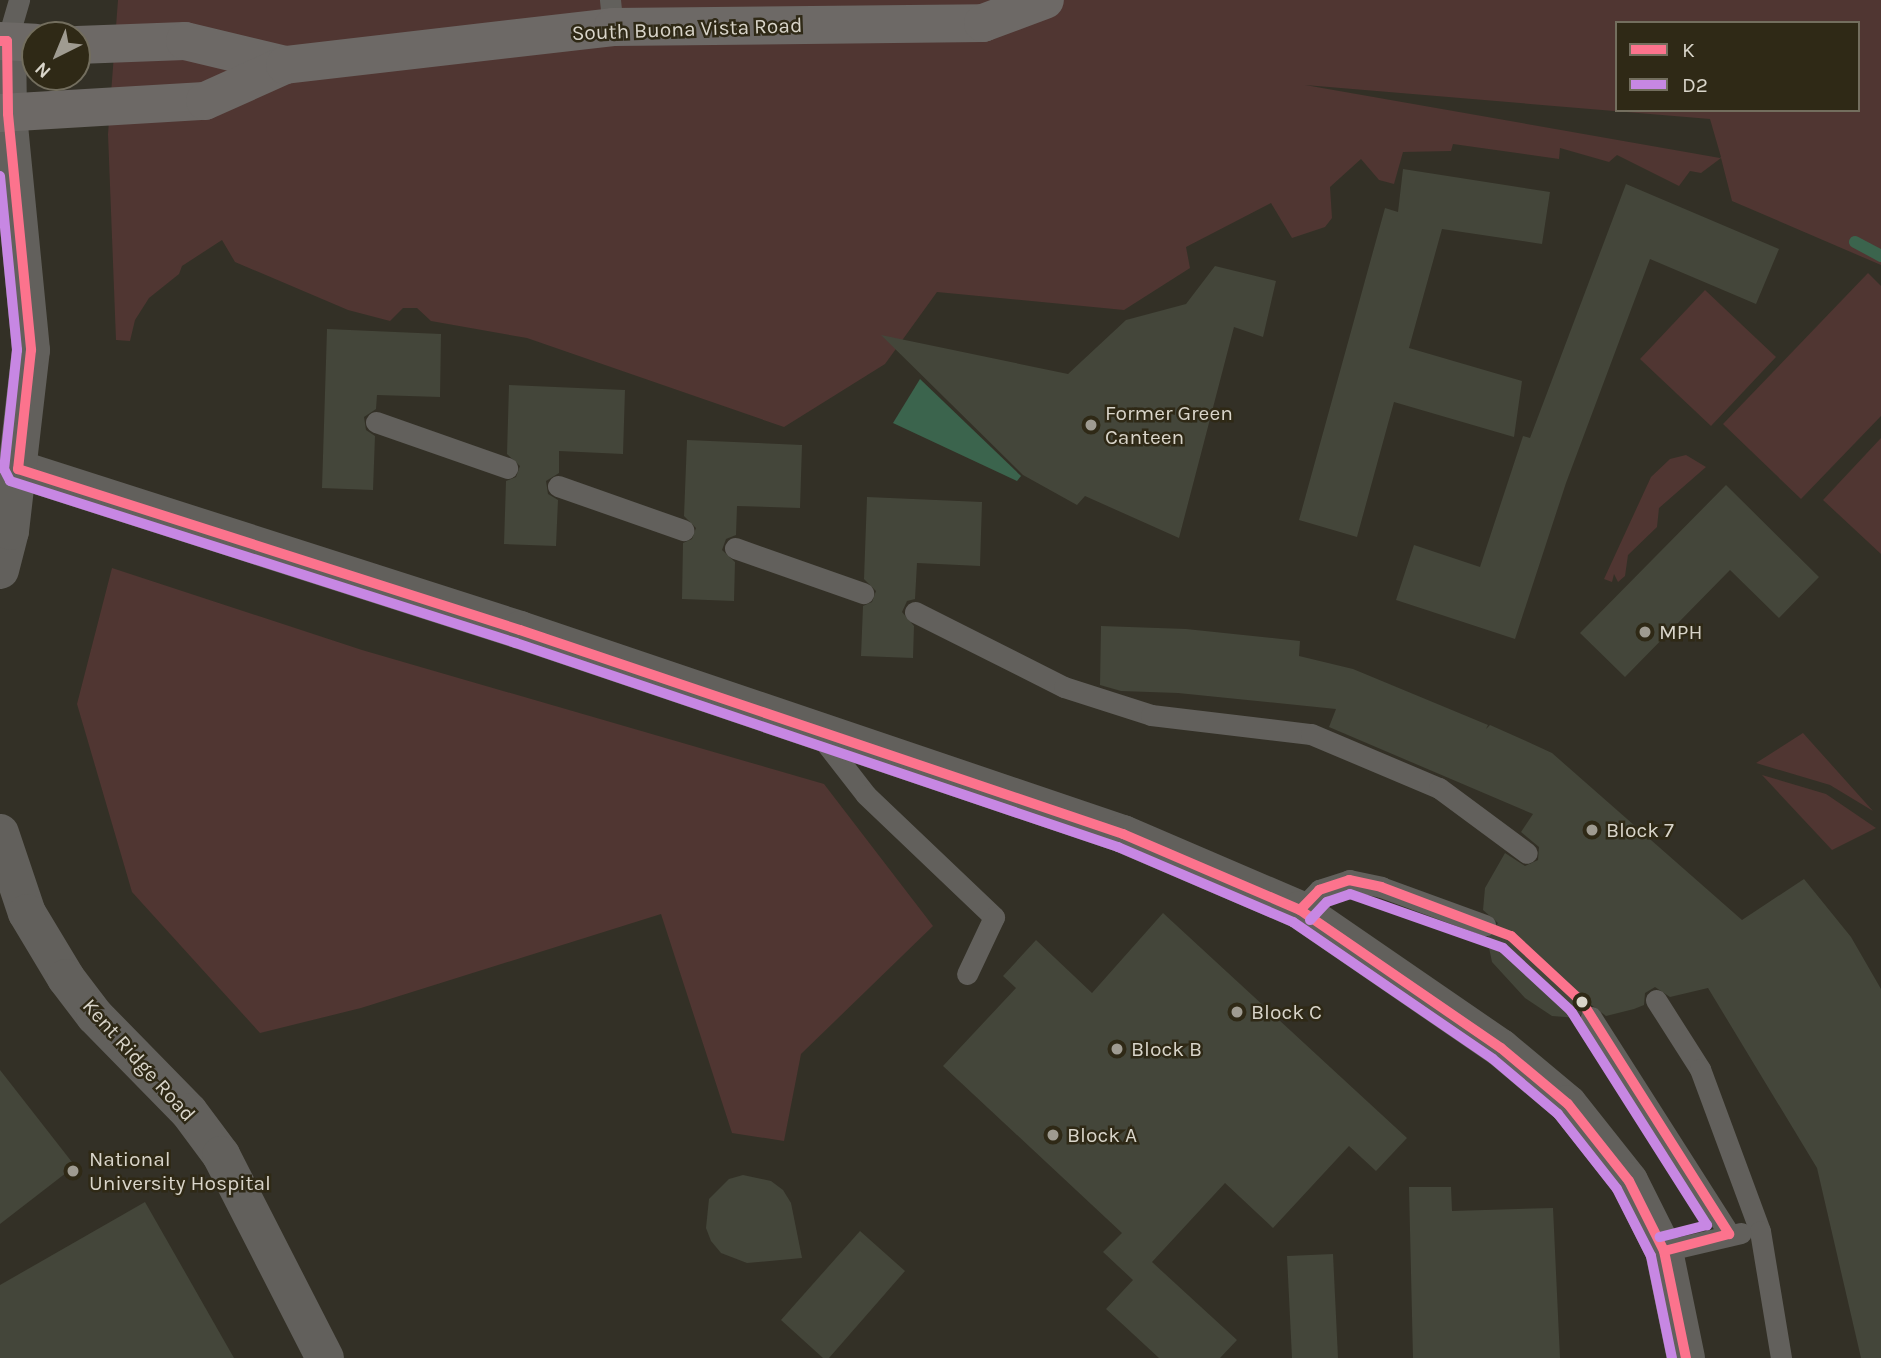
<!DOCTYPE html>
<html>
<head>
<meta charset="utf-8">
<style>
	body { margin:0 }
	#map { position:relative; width:1881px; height:1358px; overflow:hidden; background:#333026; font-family:Karla,sans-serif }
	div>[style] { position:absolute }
	.green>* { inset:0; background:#503632 }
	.water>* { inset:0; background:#3b644d }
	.stream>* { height:12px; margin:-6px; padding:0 6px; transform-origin:6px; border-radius:6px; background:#3b644d }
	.building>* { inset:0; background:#44463a }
	.lane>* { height:21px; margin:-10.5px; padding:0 10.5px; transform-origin:10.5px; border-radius:10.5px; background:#62605c }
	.street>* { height:38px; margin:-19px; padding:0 19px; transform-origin:19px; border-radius:19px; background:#62605c }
	.secondary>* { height:38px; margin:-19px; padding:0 19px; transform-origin:19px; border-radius:19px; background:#6d6966 }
	.bus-1>* { height:10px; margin:-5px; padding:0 5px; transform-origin:5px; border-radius:5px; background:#fc738d }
	.bus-2>* { height:10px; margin:-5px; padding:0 5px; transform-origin:5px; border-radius:5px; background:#c787e3 }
	.dots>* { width:19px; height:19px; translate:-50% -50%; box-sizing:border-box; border:4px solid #2f2916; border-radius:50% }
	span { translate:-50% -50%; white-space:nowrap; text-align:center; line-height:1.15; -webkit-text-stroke:5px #2f2916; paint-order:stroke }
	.street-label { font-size:21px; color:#d9d5ca }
	.poi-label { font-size:21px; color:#d9d5ca }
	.left { translate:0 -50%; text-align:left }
	.legend { position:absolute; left:1615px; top:21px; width:245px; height:91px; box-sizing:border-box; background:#2f2916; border:2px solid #736e5e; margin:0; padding:9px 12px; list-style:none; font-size:21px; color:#d9d5ca }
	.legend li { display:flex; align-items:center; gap:14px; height:35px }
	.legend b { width:35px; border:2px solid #736e5e }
	.north { position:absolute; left:21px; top:21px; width:70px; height:70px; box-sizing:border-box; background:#2f2916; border:2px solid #736e5e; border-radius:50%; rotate:223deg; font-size:19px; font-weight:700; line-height:28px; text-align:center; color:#d9d5ca }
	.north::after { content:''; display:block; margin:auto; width:24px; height:32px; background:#9f9b91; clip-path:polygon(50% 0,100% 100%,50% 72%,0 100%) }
</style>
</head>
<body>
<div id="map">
	<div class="green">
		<i style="clip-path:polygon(evenodd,118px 0,1881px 0,1881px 265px,1732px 201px,1721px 158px,1701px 173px,1690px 171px,1679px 186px,1617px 155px,1609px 162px,1560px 148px,1559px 159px,1453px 144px,1451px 151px,1403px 152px,1394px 184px,1379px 180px,1361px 159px,1330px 187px,1332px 218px,1325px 227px,1292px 238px,1271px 203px,1186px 247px,1190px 268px,1124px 310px,937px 292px,885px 364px,784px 427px,527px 338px,431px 321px,417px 308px,403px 308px,390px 321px,348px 310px,235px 262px,222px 240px,182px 266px,179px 274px,149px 298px,135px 320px,130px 341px,116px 340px,108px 134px,118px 0,1617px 23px,1858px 23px,1858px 110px,1617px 110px,1617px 23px,118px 0,1305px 85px,1710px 119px,1721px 157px,1720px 158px,1305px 85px)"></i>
		<i style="clip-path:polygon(1868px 273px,1881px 286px,1881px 416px,1801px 499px,1723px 424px)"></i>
		<i style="clip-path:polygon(1705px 290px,1776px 357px,1711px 426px,1640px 359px)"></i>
		<i style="clip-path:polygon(1881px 438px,1881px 554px,1823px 500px)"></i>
		<i style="clip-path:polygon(1686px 455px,1706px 467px,1659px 508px,1657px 527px,1628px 555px,1625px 576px,1618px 582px,1614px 574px,1612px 582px,1604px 579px,1651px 477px,1670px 459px)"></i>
		<i style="clip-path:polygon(112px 568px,362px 650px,824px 784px,933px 926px,801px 1054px,784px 1141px,732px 1133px,661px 914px,361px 1008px,260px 1033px,132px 892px,77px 704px)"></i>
		<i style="clip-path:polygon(1803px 733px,1873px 811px,1830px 785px,1756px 763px)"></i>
		<i style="clip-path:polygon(1762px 775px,1826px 794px,1876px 828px,1832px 850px)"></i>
	</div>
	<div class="water">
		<i style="clip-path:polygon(920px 379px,1021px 476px,1017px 481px,893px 423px)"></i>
	</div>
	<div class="stream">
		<i style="left:1855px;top:242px;width:30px;rotate:28deg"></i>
	</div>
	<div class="building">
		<i style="clip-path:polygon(1403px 169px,1550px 192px,1542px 244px,1442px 229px,1409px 348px,1522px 381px,1514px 437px,1394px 402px,1357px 537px,1299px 520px,1385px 208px,1398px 212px)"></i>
		<i style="clip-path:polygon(1626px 184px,1779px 249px,1756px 304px,1650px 259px,1566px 483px,1515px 639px,1396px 600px,1414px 545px,1480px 567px,1523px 436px,1530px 438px)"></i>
		<i style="clip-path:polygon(1215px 266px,1276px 281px,1263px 337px,1234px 327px,1179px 538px,1085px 496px,1077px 505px,1023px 475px,881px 335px,1068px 374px,1126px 320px,1186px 304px)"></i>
		<i style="clip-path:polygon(327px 329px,441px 334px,440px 397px,377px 395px,376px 409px,364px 417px,366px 430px,375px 436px,373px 490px,322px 488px)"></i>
		<i style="clip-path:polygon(509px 385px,625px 390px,623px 454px,559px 451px,559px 473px,546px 481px,548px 494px,558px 500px,556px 546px,504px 544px,506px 481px,516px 477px,520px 466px,507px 454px)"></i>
		<i style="clip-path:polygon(687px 440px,802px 445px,800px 508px,737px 506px,736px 535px,726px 539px,722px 550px,735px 562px,734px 601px,682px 599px,683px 543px,692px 539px,696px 528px,684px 516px)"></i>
		<i style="clip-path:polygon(1726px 485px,1819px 577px,1779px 618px,1730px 570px,1625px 677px,1580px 633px)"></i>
		<i style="clip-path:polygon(867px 497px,982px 502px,980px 566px,917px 563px,915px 599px,907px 601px,902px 612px,914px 626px,913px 658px,861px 656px,863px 606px,872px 602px,876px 591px,864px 579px)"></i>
		<i style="clip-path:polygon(1101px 626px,1186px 629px,1300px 641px,1299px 656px,1353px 669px,1488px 725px,1486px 729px,1490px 725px,1526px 741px,1552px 753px,1742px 920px,1804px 879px,1851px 937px,1881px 989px,1881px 1358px,1861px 1358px,1817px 1168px,1708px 988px,1670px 997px,1655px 987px,1645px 993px,1644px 1005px,1634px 1009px,1606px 1016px,1590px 1004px,1578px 1018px,1552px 1016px,1525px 998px,1492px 962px,1487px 938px,1498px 923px,1483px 910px,1485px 888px,1505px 853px,1525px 866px,1538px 860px,1539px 847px,1521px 832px,1533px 814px,1329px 727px,1336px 709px,1178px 693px,1121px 691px,1100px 685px)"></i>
		<i style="clip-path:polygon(1163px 913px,1407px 1138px,1376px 1171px,1349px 1146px,1273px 1228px,1225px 1183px,1152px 1262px,1237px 1340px,1220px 1358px,1159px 1358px,1106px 1309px,1133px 1280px,1103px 1252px,1122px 1233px,943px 1066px,1016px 988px,1003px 976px,1036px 940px,1092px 993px)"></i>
		<i style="clip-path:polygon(0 1070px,75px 1166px,0 1224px)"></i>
		<i style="clip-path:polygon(743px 1175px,771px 1181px,783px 1190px,791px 1203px,802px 1258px,747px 1263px,721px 1253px,711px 1241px,706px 1228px,709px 1199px,729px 1179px)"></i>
		<i style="clip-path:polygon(1409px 1187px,1451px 1187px,1452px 1211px,1553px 1208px,1560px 1358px,1413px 1358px)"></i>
		<i style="clip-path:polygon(145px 1202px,234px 1358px,0 1358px,0 1285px)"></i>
		<i style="clip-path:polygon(860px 1231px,905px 1271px,829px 1358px,823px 1358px,781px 1320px)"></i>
		<i style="clip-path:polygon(1333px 1254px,1338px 1358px,1292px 1358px,1287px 1256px)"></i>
	</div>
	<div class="lane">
		<i style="left:610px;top:0;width:27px;rotate:84deg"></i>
		<i style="left:7px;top:41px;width:43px;rotate:-73.7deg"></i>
		<i style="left:376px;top:422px;width:139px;rotate:19.3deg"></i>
		<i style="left:558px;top:486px;width:133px;rotate:19.4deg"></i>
		<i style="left:735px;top:548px;width:136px;rotate:19.4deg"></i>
		<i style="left:915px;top:612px;width:167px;rotate:26.7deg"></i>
		<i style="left:1064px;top:687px;width:91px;rotate:17.8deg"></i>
		<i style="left:1151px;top:715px;width:161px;rotate:6.8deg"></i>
		<i style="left:1311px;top:734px;width:139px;rotate:22.9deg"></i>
		<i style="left:1439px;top:788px;width:109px;rotate:36.5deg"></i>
		<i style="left:821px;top:737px;width:73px;rotate:52.2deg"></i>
		<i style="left:866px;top:795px;width:177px;rotate:43.6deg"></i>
		<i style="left:994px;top:917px;width:63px;rotate:115.3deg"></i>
		<i style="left:1300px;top:910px;width:28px;rotate:-46deg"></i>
		<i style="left:1319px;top:890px;width:32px;rotate:-18deg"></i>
		<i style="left:1349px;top:880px;width:33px;rotate:12deg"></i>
		<i style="left:1381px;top:887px;width:111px;rotate:20.1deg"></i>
		<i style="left:1656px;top:1000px;width:82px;rotate:57.5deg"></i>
		<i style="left:1700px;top:1069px;width:173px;rotate:69.7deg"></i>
		<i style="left:1760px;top:1231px;width:129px;rotate:80.6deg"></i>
		<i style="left:1591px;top:1017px;width:257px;rotate:57.5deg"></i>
		<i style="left:1664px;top:1251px;width:79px;rotate:-13.2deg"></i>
	</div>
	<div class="street">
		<i style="left:18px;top:469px;width:527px;rotate:17.78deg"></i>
		<i style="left:520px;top:630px;width:637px;rotate:18.69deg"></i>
		<i style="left:1123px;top:834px;width:193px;rotate:23.2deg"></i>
		<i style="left:1300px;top:910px;width:244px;rotate:34.5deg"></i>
		<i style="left:1501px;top:1048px;width:87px;rotate:39.9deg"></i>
		<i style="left:1568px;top:1104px;width:98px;rotate:51.6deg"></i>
		<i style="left:1629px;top:1181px;width:78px;rotate:63.4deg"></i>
		<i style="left:1664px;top:1251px;width:109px;rotate:78.4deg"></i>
		<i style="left:0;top:570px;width:40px;rotate:-75.6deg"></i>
		<i style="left:10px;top:531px;width:182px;rotate:-83.4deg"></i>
		<i style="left:31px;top:350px;width:237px;rotate:-95.6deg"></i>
		<i style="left:8px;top:114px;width:73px;rotate:-90.8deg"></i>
		<i style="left:0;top:833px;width:84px;rotate:71.4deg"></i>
		<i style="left:27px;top:913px;width:76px;rotate:59deg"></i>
		<i style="left:66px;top:978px;width:48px;rotate:52.7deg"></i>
		<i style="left:95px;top:1016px;width:134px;rotate:45.6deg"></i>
		<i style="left:189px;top:1112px;width:54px;rotate:53.3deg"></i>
		<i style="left:221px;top:1155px;width:228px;rotate:62.9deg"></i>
	</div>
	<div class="secondary">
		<i style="left:0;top:41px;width:35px;rotate:3deg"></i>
		<i style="left:77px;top:45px;width:108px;rotate:-2.1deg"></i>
		<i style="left:185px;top:41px;width:103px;rotate:13.5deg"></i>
		<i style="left:0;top:113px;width:205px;rotate:-3.4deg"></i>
		<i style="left:205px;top:101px;width:88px;rotate:-24.2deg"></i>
		<i style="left:285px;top:65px;width:330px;rotate:-6.6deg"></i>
		<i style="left:613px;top:27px;width:370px;rotate:-0.6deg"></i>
		<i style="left:983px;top:23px;width:66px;rotate:-20.4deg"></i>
	</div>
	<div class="bus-1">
		<i style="left:0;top:41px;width:7px"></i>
		<i style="left:7px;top:41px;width:73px;rotate:89.2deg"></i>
		<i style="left:8px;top:114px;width:237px;rotate:84.4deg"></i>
		<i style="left:31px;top:350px;width:120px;rotate:96.2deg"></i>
		<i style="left:18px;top:469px;width:527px;rotate:17.78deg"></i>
		<i style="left:520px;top:630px;width:637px;rotate:18.69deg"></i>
		<i style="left:1123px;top:834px;width:193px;rotate:23.2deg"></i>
		<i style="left:1300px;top:910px;width:244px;rotate:34.5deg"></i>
		<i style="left:1501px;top:1048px;width:87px;rotate:39.9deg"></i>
		<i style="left:1568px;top:1104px;width:98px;rotate:51.6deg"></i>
		<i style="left:1629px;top:1181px;width:78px;rotate:63.4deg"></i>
		<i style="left:1664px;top:1251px;width:109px;rotate:78.4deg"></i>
		<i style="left:1300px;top:910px;width:28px;rotate:-46deg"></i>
		<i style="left:1319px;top:890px;width:32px;rotate:-18deg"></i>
		<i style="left:1349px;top:880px;width:33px;rotate:12deg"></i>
		<i style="left:1381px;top:887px;width:139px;rotate:20.7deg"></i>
		<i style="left:1511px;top:936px;width:97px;rotate:42.9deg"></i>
		<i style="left:1582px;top:1002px;width:275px;rotate:57.6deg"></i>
		<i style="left:1729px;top:1234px;width:67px;rotate:165.3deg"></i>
	</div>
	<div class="bus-2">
		<i style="left:0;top:176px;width:175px;rotate:84.4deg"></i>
		<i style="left:17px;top:350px;width:120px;rotate:96.2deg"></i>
		<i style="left:4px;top:469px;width:13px;rotate:63deg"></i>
		<i style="left:10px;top:481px;width:531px;rotate:17.75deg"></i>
		<i style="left:516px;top:643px;width:636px;rotate:18.72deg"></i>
		<i style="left:1118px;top:847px;width:190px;rotate:23.2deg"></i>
		<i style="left:1293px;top:922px;width:242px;rotate:34.4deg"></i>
		<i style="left:1493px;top:1059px;width:85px;rotate:40.2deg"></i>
		<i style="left:1558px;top:1114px;width:95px;rotate:51.8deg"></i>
		<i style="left:1617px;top:1189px;width:75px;rotate:63.1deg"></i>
		<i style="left:1651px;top:1256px;width:104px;rotate:78.4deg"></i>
		<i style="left:1310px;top:920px;width:25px;rotate:-47deg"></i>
		<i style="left:1327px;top:902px;width:24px;rotate:-19deg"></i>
		<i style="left:1350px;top:894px;width:162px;rotate:19.4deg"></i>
		<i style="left:1503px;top:948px;width:93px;rotate:42.8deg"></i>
		<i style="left:1571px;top:1011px;width:254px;rotate:57.6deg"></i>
		<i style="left:1707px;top:1225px;width:49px;rotate:165.7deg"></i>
	</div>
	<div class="dots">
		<i style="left:1091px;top:425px;background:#9f9b91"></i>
		<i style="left:1645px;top:632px;background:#9f9b91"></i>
		<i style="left:1592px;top:830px;background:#9f9b91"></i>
		<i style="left:1582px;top:1002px;background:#d9d5ca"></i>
		<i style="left:1237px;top:1012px;background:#9f9b91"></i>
		<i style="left:1117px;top:1049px;background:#9f9b91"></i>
		<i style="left:1053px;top:1135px;background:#9f9b91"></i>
		<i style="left:73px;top:1171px;background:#9f9b91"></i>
	</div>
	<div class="street-label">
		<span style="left:687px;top:29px;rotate:-2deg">South Buona Vista Road</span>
		<span style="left:139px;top:1060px;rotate:48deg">Kent Ridge Road</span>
	</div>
	<div class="poi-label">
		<span class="left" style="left:1105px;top:425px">Former Green<br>Canteen</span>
		<span class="left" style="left:1659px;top:632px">MPH</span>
		<span class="left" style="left:1606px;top:830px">Block 7</span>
		<span class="left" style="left:1251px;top:1012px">Block C</span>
		<span class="left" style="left:1131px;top:1049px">Block B</span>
		<span class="left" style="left:1067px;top:1135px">Block A</span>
		<span class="left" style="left:89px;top:1171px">National<br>University Hospital</span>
	</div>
	<ul class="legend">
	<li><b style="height:9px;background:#fc738d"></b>K</li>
	<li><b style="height:9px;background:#c787e3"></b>D2</li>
	</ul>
	<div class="north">N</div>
</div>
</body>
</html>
